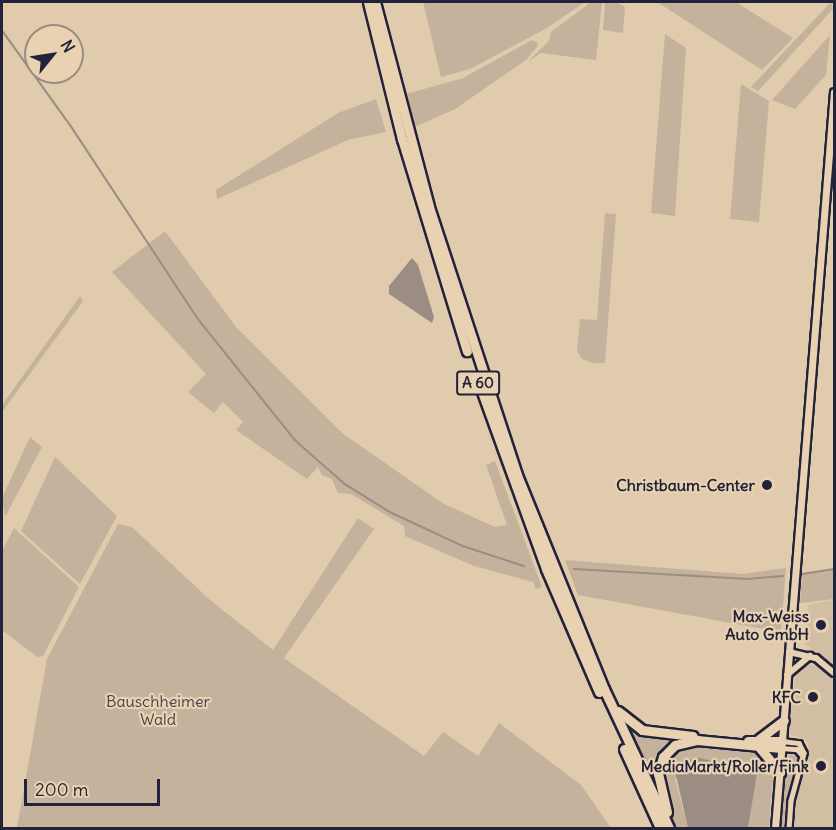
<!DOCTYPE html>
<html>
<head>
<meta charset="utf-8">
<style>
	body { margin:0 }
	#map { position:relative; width:836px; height:830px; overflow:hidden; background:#e0cbac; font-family:Delius,sans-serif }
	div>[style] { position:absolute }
	.built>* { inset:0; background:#d1bea3 }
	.green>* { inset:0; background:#c4b29c }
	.water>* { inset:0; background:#9b8d83 }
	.stream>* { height:1.5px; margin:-0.75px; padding:0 0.75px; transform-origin:0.75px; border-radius:0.75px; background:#9b8d83 }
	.roads { filter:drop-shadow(2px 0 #22223b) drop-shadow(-2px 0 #22223b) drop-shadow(0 2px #22223b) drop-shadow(0 -2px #22223b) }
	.minor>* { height:4.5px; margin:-2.25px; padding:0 2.25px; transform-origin:2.25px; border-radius:2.25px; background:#e8d2b1 }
	.tertiary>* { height:6px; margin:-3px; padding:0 3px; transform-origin:3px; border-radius:3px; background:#e8d2b1 }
	.secondary>* { height:7px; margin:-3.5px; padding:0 3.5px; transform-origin:3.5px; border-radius:3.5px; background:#e8d2b1 }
	.motorway>* { height:9px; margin:-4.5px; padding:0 4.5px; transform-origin:4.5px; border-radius:4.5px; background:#e8d2b1 }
	.dots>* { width:16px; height:16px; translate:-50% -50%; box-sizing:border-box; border:3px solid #e8d2b1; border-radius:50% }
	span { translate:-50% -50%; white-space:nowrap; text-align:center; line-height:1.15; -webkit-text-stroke:4.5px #e8d2b1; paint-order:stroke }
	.shield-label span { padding:2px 4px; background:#e8d2b1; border:2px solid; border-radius:4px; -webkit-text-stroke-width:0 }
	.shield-label { font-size:15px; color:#22223b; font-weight:700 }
	.poi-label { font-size:16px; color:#22223b; font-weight:700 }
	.right { translate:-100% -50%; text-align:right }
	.park-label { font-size:16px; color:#423f4e }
	.frame { position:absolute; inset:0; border:3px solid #22223b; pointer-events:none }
	.north { position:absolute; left:24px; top:24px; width:60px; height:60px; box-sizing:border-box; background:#e8d2b1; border:2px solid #998c82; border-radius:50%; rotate:60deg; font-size:16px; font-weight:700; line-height:24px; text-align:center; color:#22223b }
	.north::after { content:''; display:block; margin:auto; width:21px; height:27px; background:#22223b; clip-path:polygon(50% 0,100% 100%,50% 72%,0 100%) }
	.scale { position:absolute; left:24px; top:779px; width:136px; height:27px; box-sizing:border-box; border:3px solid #22223b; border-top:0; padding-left:8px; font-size:18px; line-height:21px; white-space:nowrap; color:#22223b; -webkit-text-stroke:4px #e8d2b1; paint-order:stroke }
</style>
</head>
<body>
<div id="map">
	<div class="built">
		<i style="clip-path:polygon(834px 600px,834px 664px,805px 644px,808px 605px)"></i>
		<i style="clip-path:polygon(808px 665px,819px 666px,834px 680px,834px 828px,794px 828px,797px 792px,809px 746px,805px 739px,789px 734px,795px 676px)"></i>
	</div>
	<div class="green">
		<i style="clip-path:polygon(423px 2px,585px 2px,547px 28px,470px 69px,441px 77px)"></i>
		<i style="clip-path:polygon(591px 2px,602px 2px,596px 60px,541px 53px,527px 62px,549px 41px,551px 32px)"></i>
		<i style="clip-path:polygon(605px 2px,616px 2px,625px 7px,623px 33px,603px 30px)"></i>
		<i style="clip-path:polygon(657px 2px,736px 2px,793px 38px,762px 70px)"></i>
		<i style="clip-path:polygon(831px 2px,833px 9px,758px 91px,751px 87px)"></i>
		<i style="clip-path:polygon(665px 34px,686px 48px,675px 216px,651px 213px)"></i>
		<i style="clip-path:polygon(830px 35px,826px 75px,795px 109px,772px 100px)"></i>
		<i style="clip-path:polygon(532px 40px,538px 43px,537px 47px,526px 60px,455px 109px,412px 128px,403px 95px,463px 78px)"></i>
		<i style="clip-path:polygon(741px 84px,769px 101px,759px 222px,730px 219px)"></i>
		<i style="clip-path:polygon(376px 99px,386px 132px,348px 140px,217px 199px,216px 190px,338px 113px)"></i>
		<i style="clip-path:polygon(605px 213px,616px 214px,605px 363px,593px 363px,582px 359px,577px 351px,580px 319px,597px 320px)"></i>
		<i style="clip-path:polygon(165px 231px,236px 327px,342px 433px,444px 504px,495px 527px,507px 525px,486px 465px,495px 461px,542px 587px,536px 589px,533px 582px,474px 566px,405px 536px,404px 526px,351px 494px,338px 493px,332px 479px,322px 475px,318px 467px,307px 479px,236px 430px,243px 422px,223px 402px,214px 413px,188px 392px,206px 374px,112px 272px)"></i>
		<i style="clip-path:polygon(80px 296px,83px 301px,2px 412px,2px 405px)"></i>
		<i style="clip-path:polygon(30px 437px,42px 447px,5px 517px,2px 498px)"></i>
		<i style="clip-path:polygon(55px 457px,117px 516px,80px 584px,21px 531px)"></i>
		<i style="clip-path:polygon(358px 518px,374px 529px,284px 658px,424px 756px,443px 732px,478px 756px,499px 723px,581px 785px,611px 828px,17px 828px,47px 659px,118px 524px,132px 527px,209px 599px,273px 650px)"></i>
		<i style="clip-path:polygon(14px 528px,79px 587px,43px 656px,37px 657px,2px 630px,2px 551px)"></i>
		<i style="clip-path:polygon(565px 560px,743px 574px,786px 568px,781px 632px,578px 595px)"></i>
		<i style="clip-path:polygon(834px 569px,834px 599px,800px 603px,802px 574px)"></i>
		<i style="clip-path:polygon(618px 715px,626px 723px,689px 738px,678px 741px,655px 779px,658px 798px)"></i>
		<i style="clip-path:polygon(695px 743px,735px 747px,765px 756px,773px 776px,769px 828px,748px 828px,756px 773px,720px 764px,675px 779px,688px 828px,676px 828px,661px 780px,665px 760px,684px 745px)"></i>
		<i style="clip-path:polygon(791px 754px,797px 757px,798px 767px,789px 800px,787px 828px,780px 828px,786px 759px)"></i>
	</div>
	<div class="water">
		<i style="clip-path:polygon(412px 258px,418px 265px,434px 317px,432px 323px,389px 294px,389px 286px)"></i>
		<i style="clip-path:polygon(700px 758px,757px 773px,748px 828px,688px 828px,675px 771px,683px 761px)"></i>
	</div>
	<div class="stream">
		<i style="left:2px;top:30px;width:118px;rotate:54.3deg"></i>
		<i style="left:71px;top:126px;width:232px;rotate:56.6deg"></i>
		<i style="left:199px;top:320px;width:154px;rotate:51.3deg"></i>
		<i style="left:295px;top:440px;width:67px;rotate:41.3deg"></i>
		<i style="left:345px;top:484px;width:53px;rotate:31.9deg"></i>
		<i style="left:390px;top:512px;width:81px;rotate:25deg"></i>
		<i style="left:463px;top:546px;width:64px;rotate:18.2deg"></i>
		<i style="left:574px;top:569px;width:174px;rotate:3.3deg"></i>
		<i style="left:748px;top:579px;width:35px;rotate:-5deg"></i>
		<i style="left:802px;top:574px;width:32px;rotate:-9deg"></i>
	</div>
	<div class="roads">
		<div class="minor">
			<i style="left:782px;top:741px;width:17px;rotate:7deg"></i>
			<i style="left:799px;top:743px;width:11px;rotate:63deg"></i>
			<i style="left:804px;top:753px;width:50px;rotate:105.2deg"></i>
			<i style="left:791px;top:801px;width:27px;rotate:94deg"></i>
			<i style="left:781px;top:748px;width:16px;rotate:4deg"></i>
			<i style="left:797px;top:749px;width:9px;rotate:49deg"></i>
		</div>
		<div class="tertiary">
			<i style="left:789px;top:652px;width:28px;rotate:13deg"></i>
			<i style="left:816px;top:658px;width:23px;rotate:40deg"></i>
			<i style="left:787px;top:675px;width:30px;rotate:-40deg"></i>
		</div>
		<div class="secondary">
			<i style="left:775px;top:828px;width:738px;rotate:-85.42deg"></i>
		</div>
		<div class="motorway">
			<i style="left:368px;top:2px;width:141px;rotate:76.1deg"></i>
			<i style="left:402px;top:139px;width:222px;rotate:73deg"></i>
			<i style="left:375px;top:2px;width:212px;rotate:75.2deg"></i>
			<i style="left:429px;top:207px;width:282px;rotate:71.8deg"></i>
			<i style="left:517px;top:475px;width:231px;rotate:67.9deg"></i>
			<i style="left:604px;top:689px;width:153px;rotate:64.9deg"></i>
			<i style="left:477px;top:378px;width:203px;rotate:70.1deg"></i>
			<i style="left:546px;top:569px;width:134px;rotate:66.7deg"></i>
			<i style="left:618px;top:711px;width:31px;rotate:38deg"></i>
			<i style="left:642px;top:730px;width:51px;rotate:6.7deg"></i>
			<i style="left:759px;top:739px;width:31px;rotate:-37deg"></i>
			<i style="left:748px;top:741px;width:34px"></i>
			<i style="left:759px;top:747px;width:33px;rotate:50deg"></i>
			<i style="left:624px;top:749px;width:87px;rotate:65.5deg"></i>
			<i style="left:667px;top:812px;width:39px;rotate:-103deg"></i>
			<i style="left:658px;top:774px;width:18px;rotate:-74deg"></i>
			<i style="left:663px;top:757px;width:17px;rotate:-45deg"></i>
			<i style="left:675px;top:745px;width:23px;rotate:-13deg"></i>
			<i style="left:697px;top:740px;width:84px;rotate:5.4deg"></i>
		</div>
	</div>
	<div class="dots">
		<i style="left:767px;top:485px;background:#22223b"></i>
		<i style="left:821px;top:625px;background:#22223b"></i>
		<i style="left:813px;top:697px;background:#22223b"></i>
		<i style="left:821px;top:766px;background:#22223b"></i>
	</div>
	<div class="shield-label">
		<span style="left:478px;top:383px">A 60</span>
	</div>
	<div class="poi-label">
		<span class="right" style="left:755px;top:485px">Christbaum-Center</span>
		<span class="right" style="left:809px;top:625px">Max-Weiss<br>Auto GmbH</span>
		<span class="right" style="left:801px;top:697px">KFC</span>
		<span class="right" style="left:809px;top:766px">MediaMarkt/Roller/Fink</span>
	</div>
	<div class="park-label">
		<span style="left:158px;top:710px">Bauschheimer<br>Wald</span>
	</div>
	<div class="frame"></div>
	<div class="north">N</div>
	<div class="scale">200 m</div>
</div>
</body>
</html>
